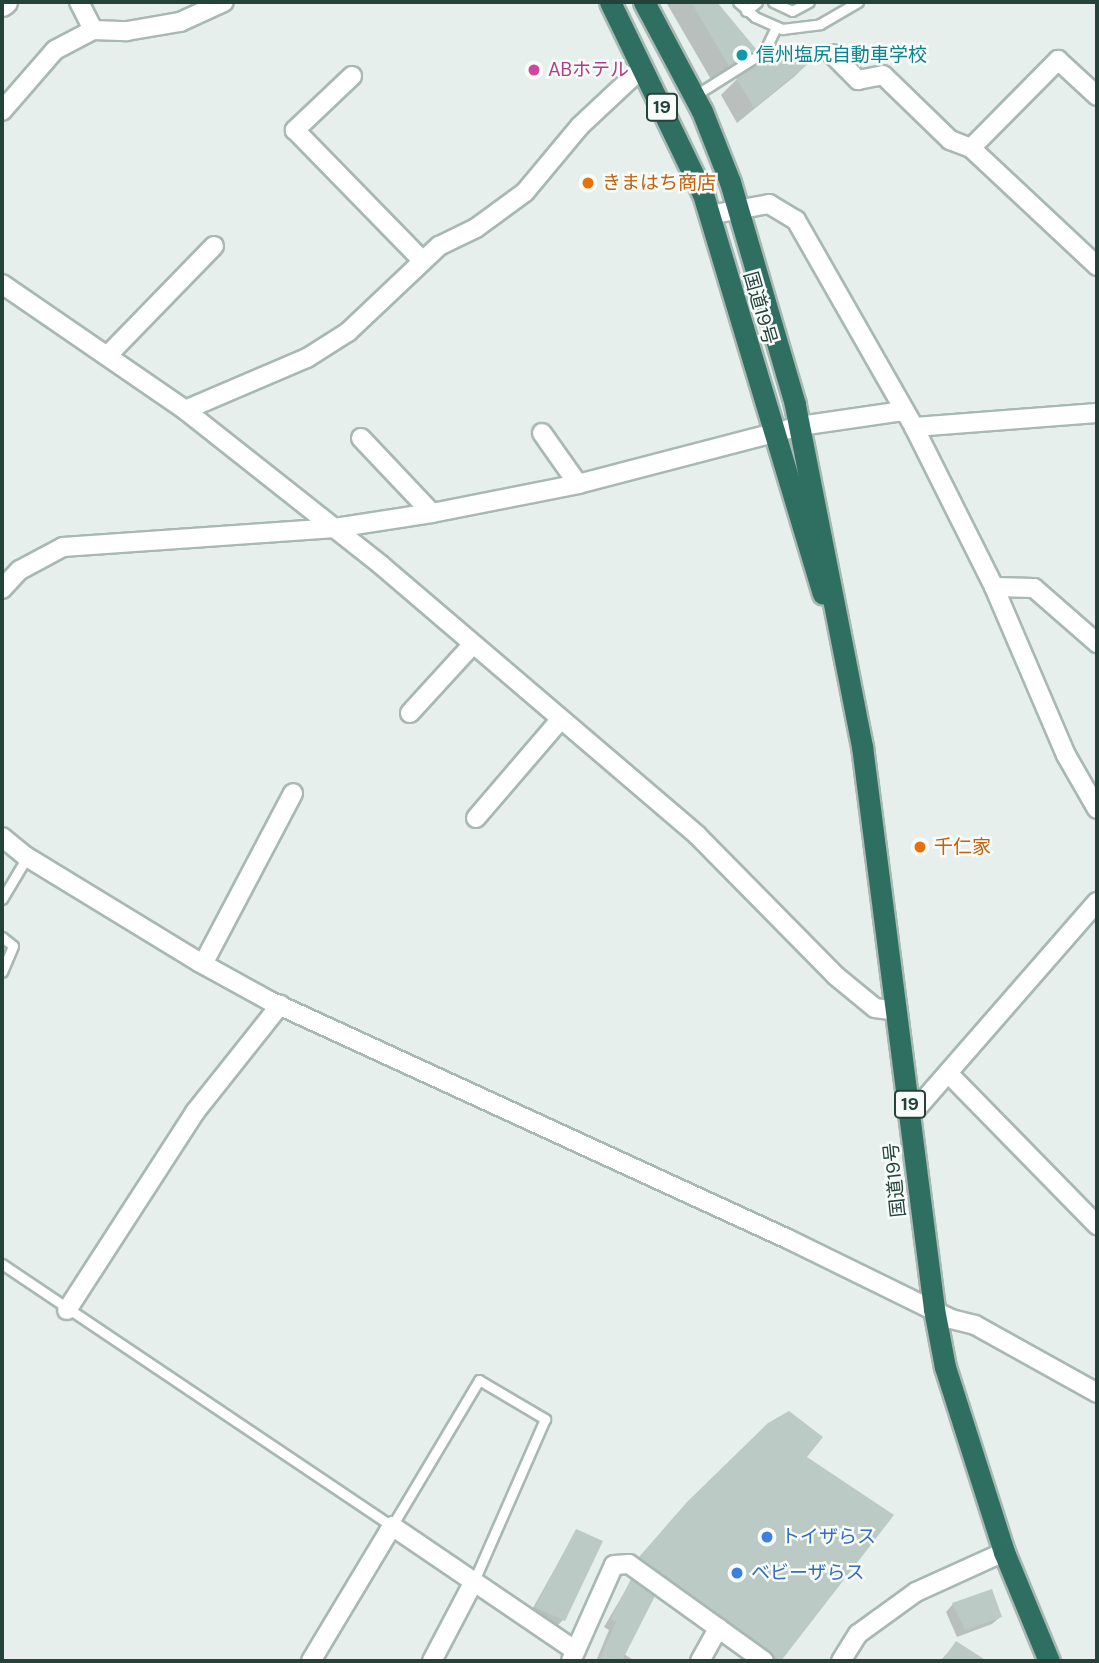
<!DOCTYPE html>
<html>
<head>
<meta charset="utf-8">
<style>
	body { margin:0 }
	#map { position:relative; width:1099px; height:1663px; overflow:hidden; background:#e6efeb; font-family:"DM Sans","Noto Sans JP",sans-serif }
	div>[style] { position:absolute }
	.shadow>* { inset:0; background:#0003 }
	.building>* { inset:0; background:#bbcac4 }
	.roads { filter:drop-shadow(2px 0 #a8b8b2) drop-shadow(-2px 0 #a8b8b2) drop-shadow(0 2px #a8b8b2) drop-shadow(0 -2px #a8b8b2) }
	.lane>* { height:9px; margin:-4.5px; padding:0 4.5px; transform-origin:4.5px; border-radius:4.5px; background:#fff }
	.street>* { height:18px; margin:-9px; padding:0 9px; transform-origin:9px; border-radius:9px; background:#fff }
	.secondary>* { height:21px; margin:-10.5px; padding:0 10.5px; transform-origin:10.5px; border-radius:10.5px; background:#fff }
	.highway>* { height:21px; margin:-10.5px; padding:0 10.5px; transform-origin:10.5px; border-radius:10.5px; background:#2f6f62 }
	.dots>* { width:19px; height:19px; translate:-50% -50%; box-sizing:border-box; border:4px solid #f7fbf9; border-radius:50% }
	span { translate:-50% -50%; white-space:nowrap; text-align:center; line-height:1.15; -webkit-text-stroke:5px #f7fbf9; paint-order:stroke }
	.shield-label span { padding:2px 5px; background:#f7fbf9; border:2px solid; border-radius:5px; -webkit-text-stroke-width:0 }
	.shield-label { font-size:18px; color:#24423a; font-weight:700 }
	.culture-label { font-size:19px; color:#0d838f }
	.left { translate:0 -50%; text-align:left }
	.hotel-label { font-size:19px; color:#b23c85 }
	.food-label { font-size:19px; color:#c56008 }
	.street-label { font-size:19px; color:#24423a }
	.shop-label { font-size:19px; color:#366cbe }
	.frame { position:absolute; inset:0; border:4px solid #24423a; pointer-events:none }
</style>
</head>
<body>
<div id="map">
	<div class="shadow">
		<i style="clip-path:polygon(666px 2px,715px 2px,753px 49px,712px 81px)"></i>
		<i style="clip-path:polygon(811px 60px,795px 76px,737px 123px,721px 95px,737px 79px)"></i>
		<i style="clip-path:polygon(805px 1458px,781px 1661px,753px 1661px,629px 1570px,675px 1516px)"></i>
		<i style="clip-path:polygon(576px 1531px,563px 1620px,555px 1628px,529px 1615px)"></i>
		<i style="clip-path:polygon(631px 1581px,624px 1654px,635px 1661px,596px 1661px,609px 1630px,604px 1627px)"></i>
		<i style="clip-path:polygon(953px 1604px,1000px 1617px,992px 1624px,957px 1637px,946px 1612px)"></i>
		<i style="clip-path:polygon(956px 1644px,984px 1661px,940px 1661px)"></i>
	</div>
	<div class="building">
		<i style="clip-path:polygon(691px 2px,717px 2px,756px 49px,729px 66px)"></i>
		<i style="clip-path:polygon(792px 49px,806px 50px,813px 60px,754px 108px,736px 78px,764px 60px,770px 66px)"></i>
		<i style="clip-path:polygon(789px 1411px,823px 1437px,807px 1457px,894px 1515px,781px 1661px,639px 1557px,687px 1502px,768px 1423px)"></i>
		<i style="clip-path:polygon(576px 1529px,603px 1541px,565px 1621px,535px 1607px)"></i>
		<i style="clip-path:polygon(631px 1579px,655px 1596px,622px 1661px,599px 1661px,616px 1622px,611px 1619px)"></i>
		<i style="clip-path:polygon(992px 1589px,1002px 1617px,965px 1630px,952px 1603px)"></i>
		<i style="clip-path:polygon(956px 1641px,987px 1661px,942px 1661px)"></i>
	</div>
	<div class="roads">
		<div class="lane">
			<i style="left:738px;top:2px;width:23px;rotate:41deg"></i>
			<i style="left:755px;top:17px;width:30px;rotate:24deg"></i>
			<i style="left:782px;top:29px;width:38px;rotate:-7deg"></i>
			<i style="left:820px;top:24px;width:44px;rotate:-30.1deg"></i>
			<i style="left:773px;top:2px;width:21px;rotate:25deg"></i>
			<i style="left:792px;top:11px;width:19px;rotate:-28deg"></i>
			<i style="left:746px;top:11px;width:14px;rotate:-39deg"></i>
			<i style="left:694px;top:96px;width:83px;rotate:-32.2deg"></i>
			<i style="left:764px;top:52px;width:28px;rotate:-64deg"></i>
			<i style="left:2px;top:899px;width:49px;rotate:-59.2deg"></i>
			<i style="left:2px;top:937px;width:14px;rotate:39deg"></i>
			<i style="left:13px;top:946px;width:28px;rotate:113deg"></i>
			<i style="left:2px;top:1264px;width:470px;rotate:33.9deg"></i>
			<i style="left:392px;top:1526px;width:170px;rotate:-59.2deg"></i>
			<i style="left:479px;top:1380px;width:77px;rotate:30.6deg"></i>
			<i style="left:545px;top:1419px;width:177px;rotate:113.7deg"></i>
		</div>
		<div class="street">
			<i style="left:79px;top:2px;width:31px;rotate:63deg"></i>
			<i style="left:832px;top:54px;width:37px;rotate:45deg"></i>
			<i style="left:858px;top:80px;width:25px;rotate:-11deg"></i>
			<i style="left:883px;top:75px;width:93px;rotate:44.1deg"></i>
			<i style="left:950px;top:140px;width:22px;rotate:21deg"></i>
			<i style="left:971px;top:148px;width:173px;rotate:43.1deg"></i>
			<i style="left:352px;top:76px;width:79px;rotate:136.5deg"></i>
			<i style="left:295px;top:130px;width:183px;rotate:45.7deg"></i>
			<i style="left:2px;top:111px;width:81px;rotate:-49deg"></i>
			<i style="left:55px;top:50px;width:43px;rotate:-27.8deg"></i>
			<i style="left:93px;top:30px;width:34px;rotate:2deg"></i>
			<i style="left:127px;top:31px;width:54px;rotate:-9.6deg"></i>
			<i style="left:180px;top:22px;width:48px;rotate:-24.4deg"></i>
			<i style="left:971px;top:148px;width:124px;rotate:-45.3deg"></i>
			<i style="left:1058px;top:60px;width:53px;rotate:42.7deg"></i>
			<i style="left:709px;top:215px;width:61px;rotate:-10.4deg"></i>
			<i style="left:769px;top:204px;width:31px;rotate:31deg"></i>
			<i style="left:796px;top:220px;width:238px;rotate:60.3deg"></i>
			<i style="left:914px;top:427px;width:179px;rotate:63.4deg"></i>
			<i style="left:994px;top:587px;width:183px;rotate:66.8deg"></i>
			<i style="left:1066px;top:755px;width:62px;rotate:60.1deg"></i>
			<i style="left:2px;top:284px;width:222px;rotate:34.5deg"></i>
			<i style="left:185px;top:410px;width:250px;rotate:38.3deg"></i>
			<i style="left:381px;top:565px;width:416px;rotate:40.5deg"></i>
			<i style="left:697px;top:835px;width:198px;rotate:45.4deg"></i>
			<i style="left:836px;top:976px;width:50px;rotate:39.4deg"></i>
			<i style="left:875px;top:1008px;width:21px;rotate:8deg"></i>
			<i style="left:108px;top:355px;width:152px;rotate:-45.8deg"></i>
			<i style="left:185px;top:410px;width:133px;rotate:-23.1deg"></i>
			<i style="left:307px;top:358px;width:49px;rotate:-32.4deg"></i>
			<i style="left:348px;top:332px;width:125px;rotate:-43.4deg"></i>
			<i style="left:439px;top:246px;width:41px;rotate:-25.9deg"></i>
			<i style="left:476px;top:228px;width:61px;rotate:-36.3deg"></i>
			<i style="left:525px;top:192px;width:86px;rotate:-50.2deg"></i>
			<i style="left:580px;top:126px;width:86px;rotate:-43.1deg"></i>
			<i style="left:914px;top:427px;width:184px;rotate:-4.4deg"></i>
			<i style="left:542px;top:433px;width:62px;rotate:54.8deg"></i>
			<i style="left:361px;top:438px;width:103px;rotate:46.6deg"></i>
			<i style="left:994px;top:587px;width:40px;rotate:1.4deg"></i>
			<i style="left:1034px;top:588px;width:84px;rotate:41.1deg"></i>
			<i style="left:2px;top:589px;width:26px;rotate:-47deg"></i>
			<i style="left:20px;top:570px;width:49px;rotate:-28.1deg"></i>
			<i style="left:63px;top:547px;width:273px;rotate:-4deg"></i>
			<i style="left:335px;top:528px;width:98px;rotate:-8.8deg"></i>
			<i style="left:432px;top:513px;width:149px;rotate:-11.2deg"></i>
			<i style="left:578px;top:484px;width:229px;rotate:-14.6deg"></i>
			<i style="left:800px;top:426px;width:104px;rotate:-8.3deg"></i>
			<i style="left:410px;top:713px;width:93px;rotate:-47.6deg"></i>
			<i style="left:476px;top:818px;width:130px;rotate:-49.4deg"></i>
			<i style="left:2px;top:837px;width:32px;rotate:39deg"></i>
			<i style="left:27px;top:857px;width:202px;rotate:31.4deg"></i>
			<i style="left:199px;top:962px;width:81px;rotate:28.8deg"></i>
			<i style="left:270px;top:1001px;width:570px;rotate:24.68deg"></i>
			<i style="left:788px;top:1239px;width:182px;rotate:26.1deg"></i>
			<i style="left:951px;top:1319px;width:25px;rotate:14deg"></i>
			<i style="left:975px;top:1325px;width:140px;rotate:29.1deg"></i>
			<i style="left:203px;top:964px;width:193px;rotate:-62.2deg"></i>
			<i style="left:948px;top:1073px;width:213px;rotate:45.6deg"></i>
			<i style="left:911px;top:1115px;width:283px;rotate:-48.9deg"></i>
			<i style="left:67px;top:1310px;width:236px;rotate:-57.1deg"></i>
			<i style="left:195px;top:1112px;width:137px;rotate:-51.5deg"></i>
			<i style="left:311px;top:1661px;width:157px;rotate:-59deg"></i>
			<i style="left:392px;top:1526px;width:222px;rotate:34.2deg"></i>
			<i style="left:432px;top:1661px;width:90px;rotate:-62.3deg"></i>
			<i style="left:571px;top:1661px;width:105px;rotate:-65.9deg"></i>
			<i style="left:614px;top:1565px;width:15px;rotate:-4deg"></i>
			<i style="left:629px;top:1564px;width:166px;rotate:35.7deg"></i>
			<i style="left:700px;top:1661px;width:38px;rotate:-61deg"></i>
			<i style="left:841px;top:1661px;width:32px;rotate:-58deg"></i>
			<i style="left:858px;top:1634px;width:72px;rotate:-35.9deg"></i>
			<i style="left:916px;top:1592px;width:97px;rotate:-24.4deg"></i>
		</div>
		<div class="secondary">
			<i style="left:2px;top:5px;width:5px;rotate:-37deg"></i>
		</div>
		<div class="highway">
			<i style="left:610px;top:2px;width:213px;rotate:64.2deg"></i>
			<i style="left:703px;top:194px;width:417px;rotate:73.3deg"></i>
			<i style="left:644px;top:2px;width:123px;rotate:62deg"></i>
			<i style="left:702px;top:111px;width:76px;rotate:68.5deg"></i>
			<i style="left:730px;top:182px;width:232px;rotate:73.7deg"></i>
			<i style="left:795px;top:405px;width:348px;rotate:78.9deg"></i>
			<i style="left:862px;top:746px;width:568px;rotate:82.71deg"></i>
			<i style="left:934px;top:1309px;width:59px;rotate:79.3deg"></i>
			<i style="left:945px;top:1367px;width:194px;rotate:72.3deg"></i>
			<i style="left:1004px;top:1552px;width:118px;rotate:67.6deg"></i>
		</div>
	</div>
	<div class="dots">
		<i style="left:742px;top:55px;background:#0f9aa8"></i>
		<i style="left:534px;top:70px;background:#d1479c"></i>
		<i style="left:588px;top:183px;background:#e8710a"></i>
		<i style="left:920px;top:847px;background:#e8710a"></i>
		<i style="left:767px;top:1537px;background:#3f7fe0"></i>
		<i style="left:737px;top:1573px;background:#3f7fe0"></i>
	</div>
	<div class="shield-label">
		<span style="left:662px;top:107px">19</span>
		<span style="left:910px;top:1104px">19</span>
	</div>
	<div class="culture-label">
		<span class="left" style="left:756px;top:55px">信州塩尻自動車学校</span>
	</div>
	<div class="hotel-label">
		<span class="left" style="left:548px;top:70px">ABホテル</span>
	</div>
	<div class="food-label">
		<span class="left" style="left:602px;top:183px">きまはち商店</span>
		<span class="left" style="left:934px;top:847px">千仁家</span>
	</div>
	<div class="street-label">
		<span style="left:760px;top:308px;rotate:74deg">国道19号</span>
		<span style="left:895px;top:1180px;rotate:-96deg">国道19号</span>
	</div>
	<div class="shop-label">
		<span class="left" style="left:781px;top:1537px">トイザらス</span>
		<span class="left" style="left:751px;top:1573px">ベビーザらス</span>
	</div>
	<div class="frame"></div>
</div>
</body>
</html>
